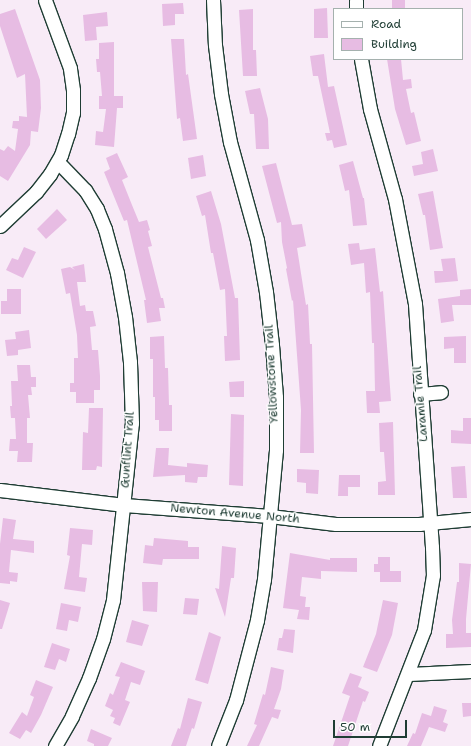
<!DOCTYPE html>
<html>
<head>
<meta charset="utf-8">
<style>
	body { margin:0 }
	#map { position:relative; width:471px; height:746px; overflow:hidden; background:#f8ebf7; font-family:"Shantell Sans",sans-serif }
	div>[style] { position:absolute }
	.building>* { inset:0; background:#e7bce3 }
	.roads { filter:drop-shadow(1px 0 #1f3d34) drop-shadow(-1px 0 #1f3d34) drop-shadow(0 1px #1f3d34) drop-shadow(0 -1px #1f3d34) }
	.minor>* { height:13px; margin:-6.5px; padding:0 6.5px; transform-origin:6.5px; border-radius:6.5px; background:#fff }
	span { translate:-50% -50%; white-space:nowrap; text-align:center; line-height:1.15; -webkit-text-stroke:3px #fff; paint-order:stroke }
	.street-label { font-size:12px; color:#1f3d34 }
	.legend { position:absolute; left:333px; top:8px; width:130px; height:52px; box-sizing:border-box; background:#fff; border:1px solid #a5b1ae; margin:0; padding:5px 7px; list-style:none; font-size:12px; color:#1f3d34 }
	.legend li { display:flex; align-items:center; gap:8px; height:20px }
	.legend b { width:20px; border:1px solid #a5b1ae }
	.scale { position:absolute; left:333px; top:720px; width:74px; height:18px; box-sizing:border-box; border:2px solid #1f3d34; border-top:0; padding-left:5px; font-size:12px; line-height:14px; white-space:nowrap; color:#1f3d34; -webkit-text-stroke:3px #fff; paint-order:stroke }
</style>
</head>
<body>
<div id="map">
	<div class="building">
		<i style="clip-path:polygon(392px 0,405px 0,405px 9px,392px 9px)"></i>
		<i style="clip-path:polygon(183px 3px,184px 14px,175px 14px,175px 25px,163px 26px,162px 4px)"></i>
		<i style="clip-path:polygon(327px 8px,328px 38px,314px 38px,314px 9px)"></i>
		<i style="clip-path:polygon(15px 9px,40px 80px,41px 108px,38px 132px,31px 131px,30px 145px,8px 181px,0 176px,0 149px,4px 151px,8px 146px,15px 151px,18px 129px,12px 128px,13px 121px,19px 121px,19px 116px,27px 117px,25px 74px,17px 78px,0 26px,0 14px)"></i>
		<i style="clip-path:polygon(253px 9px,253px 50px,256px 50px,257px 76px,243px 76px,239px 10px)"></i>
		<i style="clip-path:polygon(107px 12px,108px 26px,96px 27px,97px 40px,85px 41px,83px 15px)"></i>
		<i style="clip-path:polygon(171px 39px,184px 39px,186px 75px,188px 74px,197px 139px,183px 141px,180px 118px,177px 119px)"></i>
		<i style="clip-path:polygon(114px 42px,114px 96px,123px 96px,123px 108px,117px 108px,114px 147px,95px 145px,96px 131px,103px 132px,106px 109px,99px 109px,99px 96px,102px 96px,100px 72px,97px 72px,96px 59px,99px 59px,99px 43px)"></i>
		<i style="clip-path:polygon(324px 54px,328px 87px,334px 86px,347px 145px,334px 148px,332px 140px,327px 141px,325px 133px,330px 133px,318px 76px,313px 76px,310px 56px)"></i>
		<i style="clip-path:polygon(387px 59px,401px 59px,403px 80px,411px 79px,412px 88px,406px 89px,411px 113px,414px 112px,421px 141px,406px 145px,395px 109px)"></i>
		<i style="clip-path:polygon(260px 88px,268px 119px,269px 149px,256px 149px,254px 114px,250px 114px,245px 91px)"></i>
		<i style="clip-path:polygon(433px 149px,438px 171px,414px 176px,412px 166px,423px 164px,421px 152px)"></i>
		<i style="clip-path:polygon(117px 153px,128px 177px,122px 180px,132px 205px,139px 222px,147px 220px,150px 230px,148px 231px,152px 246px,148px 247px,161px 298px,163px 298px,165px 308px,159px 308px,161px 321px,147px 323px,144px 300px,146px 300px,127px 220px,124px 221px,104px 172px,110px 169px,106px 158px)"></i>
		<i style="clip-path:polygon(203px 155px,206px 176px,191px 179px,188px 158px)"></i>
		<i style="clip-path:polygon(353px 161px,363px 198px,364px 198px,367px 225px,353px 226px,349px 190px,345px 191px,339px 165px)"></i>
		<i style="clip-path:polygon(276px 163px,292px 225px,302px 224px,306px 246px,297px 248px,306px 305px,308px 304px,310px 344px,312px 344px,314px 453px,300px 453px,301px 410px,293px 300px,292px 301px,286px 269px,287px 268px,282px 242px,281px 222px,277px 223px,262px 166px)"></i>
		<i style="clip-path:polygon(211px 191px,221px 224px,235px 298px,238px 298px,240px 360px,225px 361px,224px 336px,227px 336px,225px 289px,220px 290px,213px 253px,211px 253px,205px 215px,202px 216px,196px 196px)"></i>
		<i style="clip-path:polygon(433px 191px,443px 248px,430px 250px,425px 215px,423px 215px,418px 194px)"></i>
		<i style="clip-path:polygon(57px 209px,67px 220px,46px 239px,37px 229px)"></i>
		<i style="clip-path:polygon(359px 243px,360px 250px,375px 248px,380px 292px,383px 291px,391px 401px,379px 402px,380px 413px,367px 413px,366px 391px,375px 391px,374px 343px,372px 343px,370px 292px,366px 293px,364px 263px,351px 265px,348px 244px)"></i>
		<i style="clip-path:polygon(24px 247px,36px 252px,23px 278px,6px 270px,12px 258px,18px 260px)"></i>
		<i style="clip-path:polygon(455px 258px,458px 281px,435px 283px,434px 271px,443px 271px,441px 259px)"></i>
		<i style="clip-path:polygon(84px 264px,86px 282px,77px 282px,80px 306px,85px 305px,86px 311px,93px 311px,96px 326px,90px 327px,92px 350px,98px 350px,100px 376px,100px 390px,94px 390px,94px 403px,76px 403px,76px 392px,70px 392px,70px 383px,74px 383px,74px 358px,78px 358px,77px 335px,70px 293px,66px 294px,61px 269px,70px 267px,75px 270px,72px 267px)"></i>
		<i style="clip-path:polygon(7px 289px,21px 289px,21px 314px,1px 314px,1px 301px,7px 301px)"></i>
		<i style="clip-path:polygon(471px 289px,471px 305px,452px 305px,454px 321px,441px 323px,438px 299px,460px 296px,460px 290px)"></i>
		<i style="clip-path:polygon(29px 330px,31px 348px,18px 350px,18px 355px,7px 356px,5px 340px,16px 339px,15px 332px)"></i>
		<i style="clip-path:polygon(164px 336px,165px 368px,168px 368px,169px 405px,172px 405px,172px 431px,159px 431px,159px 420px,155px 420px,155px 397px,153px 397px,153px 359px,150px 359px,150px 337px)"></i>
		<i style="clip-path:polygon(466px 336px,466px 363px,454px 363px,454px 348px,444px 349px,444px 337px)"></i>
		<i style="clip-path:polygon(17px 365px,30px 365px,31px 377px,36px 377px,36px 387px,31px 387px,32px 395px,28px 395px,30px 418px,27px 418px,27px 443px,33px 443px,32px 462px,17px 462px,18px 451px,9px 451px,10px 439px,16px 439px,15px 418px,11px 418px,10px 406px,12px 406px,11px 381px,18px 381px)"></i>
		<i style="clip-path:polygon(244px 381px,244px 397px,230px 397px,229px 382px)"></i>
		<i style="clip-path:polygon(89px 408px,103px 408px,102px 467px,97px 466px,96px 470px,82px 470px,83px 432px,88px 433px)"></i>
		<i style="clip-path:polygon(231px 414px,244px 415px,243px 486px,229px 485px)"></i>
		<i style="clip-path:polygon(463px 418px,471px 418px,471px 444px,451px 443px,451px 430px,463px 431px)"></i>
		<i style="clip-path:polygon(393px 422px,395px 495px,378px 495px,378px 482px,386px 481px,384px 452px,380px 452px,379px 423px)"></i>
		<i style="clip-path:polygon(156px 448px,169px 448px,168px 465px,187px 467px,187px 463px,208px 465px,207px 477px,198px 477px,197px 483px,185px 482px,185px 475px,153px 477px)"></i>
		<i style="clip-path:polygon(465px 466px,467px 498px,453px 498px,451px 467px)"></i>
		<i style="clip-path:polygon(297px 469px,319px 470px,318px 494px,306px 493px,306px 483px,297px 482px)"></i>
		<i style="clip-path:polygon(339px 475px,360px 475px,360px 487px,348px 487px,348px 496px,338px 496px)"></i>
		<i style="clip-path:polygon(3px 518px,16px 520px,13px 539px,34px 541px,34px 553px,11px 550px,9px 572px,18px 573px,17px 582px,10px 581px,10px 584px,0 583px,0 544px)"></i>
		<i style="clip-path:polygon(70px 528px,93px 530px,92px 545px,82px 544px,79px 577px,87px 578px,85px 592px,64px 589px,70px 556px,67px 555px)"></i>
		<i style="clip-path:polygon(154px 538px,188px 541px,188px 547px,199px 547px,199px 559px,163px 559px,162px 565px,143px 563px,145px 545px,153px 546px)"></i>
		<i style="clip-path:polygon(222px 546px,236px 548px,234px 578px,231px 578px,225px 617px,215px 588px,219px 589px)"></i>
		<i style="clip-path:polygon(290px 553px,330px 560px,330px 558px,357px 558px,357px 572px,321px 571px,321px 579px,302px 577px,300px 596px,306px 597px,305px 607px,310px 607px,309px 620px,297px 619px,299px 610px,283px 608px)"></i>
		<i style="clip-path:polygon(378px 557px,390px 557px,390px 571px,401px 571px,401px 582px,380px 582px,380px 572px,374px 572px,374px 564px,378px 564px)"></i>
		<i style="clip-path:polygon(459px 563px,471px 564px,466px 619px,466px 633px,471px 633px,471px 647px,446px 648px,446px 634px,453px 634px,452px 620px,457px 582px,459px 582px)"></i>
		<i style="clip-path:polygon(142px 582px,158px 582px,157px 612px,143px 611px)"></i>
		<i style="clip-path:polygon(185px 598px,199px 599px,197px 615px,183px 614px)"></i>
		<i style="clip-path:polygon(0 600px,10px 603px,2px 629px,0 629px)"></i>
		<i style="clip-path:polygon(383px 600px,398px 603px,392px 635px,377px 672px,363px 667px,376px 634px)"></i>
		<i style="clip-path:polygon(61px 603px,81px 607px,78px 622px,69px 620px,67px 631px,56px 629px)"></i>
		<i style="clip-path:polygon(132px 620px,149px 625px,142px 646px,126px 642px)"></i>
		<i style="clip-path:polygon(284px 629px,295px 630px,293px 653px,277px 650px,279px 638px,282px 638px)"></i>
		<i style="clip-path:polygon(209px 632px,221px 637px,208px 684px,195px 680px)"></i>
		<i style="clip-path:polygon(52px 643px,70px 649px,66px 662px,59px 659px,55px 670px,44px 667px)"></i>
		<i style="clip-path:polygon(121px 662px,145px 671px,140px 685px,131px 682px,125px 700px,130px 702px,120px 726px,113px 723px,115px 718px,110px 716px,113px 710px,105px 706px,110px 693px,113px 695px,120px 677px,115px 676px)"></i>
		<i style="clip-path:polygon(271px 667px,284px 670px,281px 689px,274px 709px,281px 710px,278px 719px,272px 717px,259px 746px,247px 746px,257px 725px,254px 724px,263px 694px,265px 695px)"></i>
		<i style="clip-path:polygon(350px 673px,362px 677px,358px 687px,369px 692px,365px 702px,363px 701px,348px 746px,333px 746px,350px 696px,342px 693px)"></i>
		<i style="clip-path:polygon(36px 680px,53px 687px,41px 715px,31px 733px,26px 730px,20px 739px,9px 733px,22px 712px,27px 716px,34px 697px,30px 695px)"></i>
		<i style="clip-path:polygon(188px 698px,202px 702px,194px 729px,192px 728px,186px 746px,171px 746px,178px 728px,180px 729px)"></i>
		<i style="clip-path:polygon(462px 703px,471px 703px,471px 716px,463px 717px)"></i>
		<i style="clip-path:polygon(434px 706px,447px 710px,443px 722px,448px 724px,445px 732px,429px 727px,421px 746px,407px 746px,413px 733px,415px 734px,422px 713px,431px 716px)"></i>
		<i style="clip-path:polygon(91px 729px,112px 738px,108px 746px,94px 746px,94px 744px,87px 741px)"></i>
	</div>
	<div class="roads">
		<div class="minor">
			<i style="left:213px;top:0;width:45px;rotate:87.5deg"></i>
			<i style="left:215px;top:45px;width:49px;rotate:83deg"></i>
			<i style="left:221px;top:94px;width:49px;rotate:79.4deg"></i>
			<i style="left:230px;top:142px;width:102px;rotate:74.6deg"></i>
			<i style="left:257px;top:240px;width:53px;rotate:80.2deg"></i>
			<i style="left:266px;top:292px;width:53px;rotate:83.5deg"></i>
			<i style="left:272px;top:345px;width:52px;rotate:85.6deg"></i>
			<i style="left:276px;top:397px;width:53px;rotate:90deg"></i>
			<i style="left:276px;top:450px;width:130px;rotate:95.3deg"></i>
			<i style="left:264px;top:579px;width:42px;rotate:99.7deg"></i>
			<i style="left:257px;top:620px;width:83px;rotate:104.7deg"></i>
			<i style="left:236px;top:700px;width:49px;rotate:111.4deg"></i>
			<i style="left:356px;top:0;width:9px;rotate:90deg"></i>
			<i style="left:361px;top:59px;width:51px;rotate:79.8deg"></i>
			<i style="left:370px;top:109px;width:93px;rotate:74.5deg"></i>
			<i style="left:395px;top:199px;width:107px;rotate:79.2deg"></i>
			<i style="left:415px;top:304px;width:244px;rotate:86deg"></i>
			<i style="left:432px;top:547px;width:28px;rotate:88deg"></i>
			<i style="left:433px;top:575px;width:56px;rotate:99.3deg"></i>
			<i style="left:424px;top:630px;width:124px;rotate:111.2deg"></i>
			<i style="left:0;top:226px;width:50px;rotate:-43.4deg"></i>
			<i style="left:36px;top:192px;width:23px;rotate:-52deg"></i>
			<i style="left:50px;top:174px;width:22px;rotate:-60deg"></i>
			<i style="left:61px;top:155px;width:22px;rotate:-72deg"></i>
			<i style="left:68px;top:134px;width:22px;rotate:-77deg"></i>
			<i style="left:73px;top:113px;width:23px;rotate:-90deg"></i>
			<i style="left:73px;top:90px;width:22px;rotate:-98deg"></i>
			<i style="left:70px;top:68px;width:72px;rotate:-110.2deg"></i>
			<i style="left:420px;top:394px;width:21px;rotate:-5deg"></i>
			<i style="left:0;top:490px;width:125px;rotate:6.9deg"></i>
			<i style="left:124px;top:505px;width:146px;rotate:4.3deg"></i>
			<i style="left:270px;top:516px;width:66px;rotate:6.9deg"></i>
			<i style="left:336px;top:524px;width:83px"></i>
			<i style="left:419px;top:524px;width:52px;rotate:-5.5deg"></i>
			<i style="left:409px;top:674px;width:62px;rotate:-2.8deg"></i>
			<i style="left:55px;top:746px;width:34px;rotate:-60deg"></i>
			<i style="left:72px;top:716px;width:42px;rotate:-65.9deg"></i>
			<i style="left:89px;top:678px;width:41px;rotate:-70.3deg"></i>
			<i style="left:103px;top:639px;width:40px;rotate:-75.6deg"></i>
			<i style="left:113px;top:600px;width:178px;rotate:-83.9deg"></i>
			<i style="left:132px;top:423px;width:61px;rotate:-91.9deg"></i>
			<i style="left:130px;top:362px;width:45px;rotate:-96.3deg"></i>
			<i style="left:125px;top:317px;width:45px;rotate:-100.3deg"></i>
			<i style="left:117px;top:273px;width:46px;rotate:-105.3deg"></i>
			<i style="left:105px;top:229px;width:22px;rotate:-112deg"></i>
			<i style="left:97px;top:209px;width:22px;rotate:-122deg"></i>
			<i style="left:85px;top:190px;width:39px;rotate:-134deg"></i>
		</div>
	</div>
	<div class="street-label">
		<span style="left:272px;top:374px;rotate:-93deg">Yellowstone Trail</span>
		<span style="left:421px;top:404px;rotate:-95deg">Laramie Trail</span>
		<span style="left:128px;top:450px;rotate:-86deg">Gunflint Trail</span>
		<span style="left:235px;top:514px;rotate:5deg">Newton Avenue North</span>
	</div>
	<ul class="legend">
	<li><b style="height:5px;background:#fff"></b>Road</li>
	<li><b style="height:11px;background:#e7bce3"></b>Building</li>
	</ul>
	<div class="scale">50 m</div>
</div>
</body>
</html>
